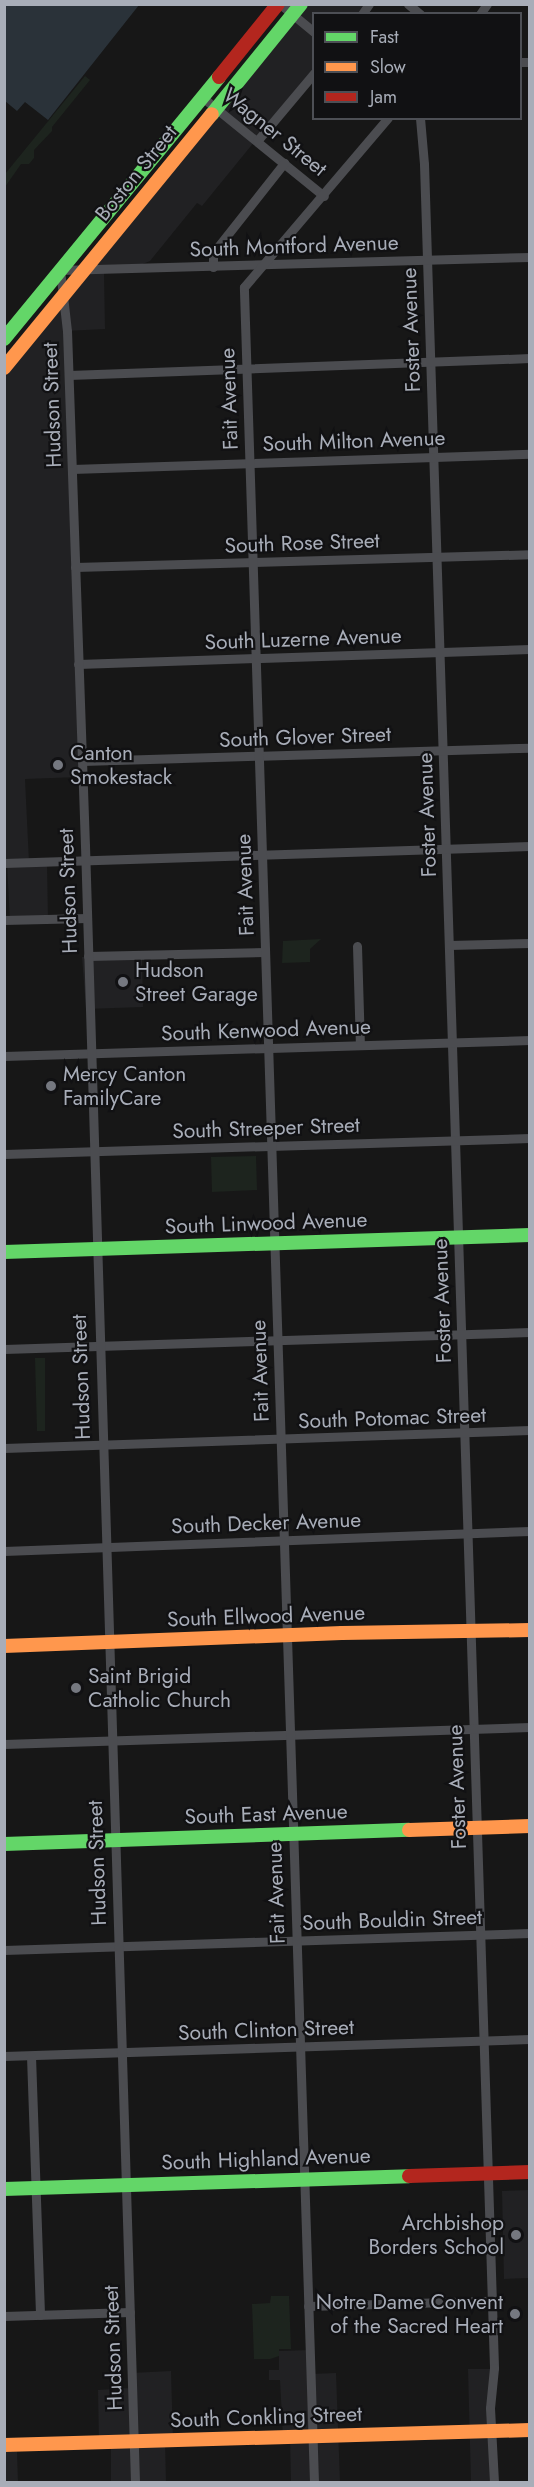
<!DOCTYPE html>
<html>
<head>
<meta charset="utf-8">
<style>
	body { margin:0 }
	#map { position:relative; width:534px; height:2487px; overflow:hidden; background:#171717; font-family:Jost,sans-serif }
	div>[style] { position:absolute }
	.built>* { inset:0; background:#212123 }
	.green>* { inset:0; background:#1d241e }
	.water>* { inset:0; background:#2a3239 }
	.street>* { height:9px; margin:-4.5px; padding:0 4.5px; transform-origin:4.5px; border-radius:4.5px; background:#4b4c50 }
	.fast>* { height:14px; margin:-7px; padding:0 7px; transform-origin:7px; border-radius:7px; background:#63d668 }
	.slow>* { height:14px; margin:-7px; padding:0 7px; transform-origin:7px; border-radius:7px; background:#ff974d }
	.jam>* { height:14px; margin:-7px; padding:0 7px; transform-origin:7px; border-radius:7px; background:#b3261e }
	.dots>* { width:16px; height:16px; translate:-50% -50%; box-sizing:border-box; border:3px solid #111113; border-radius:50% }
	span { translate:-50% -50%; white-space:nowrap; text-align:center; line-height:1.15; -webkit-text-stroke:4.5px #111113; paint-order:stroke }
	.street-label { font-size:21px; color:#a8adb8 }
	.poi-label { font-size:21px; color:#a8adb8 }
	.left { translate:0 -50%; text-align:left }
	.right { translate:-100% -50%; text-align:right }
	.frame { position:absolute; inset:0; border:6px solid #a8adb8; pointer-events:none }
	.legend { position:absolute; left:312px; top:12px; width:210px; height:108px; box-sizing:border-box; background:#111113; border:2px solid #4d4f55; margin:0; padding:8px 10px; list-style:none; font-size:18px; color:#a8adb8 }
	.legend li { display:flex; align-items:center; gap:12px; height:30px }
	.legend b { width:30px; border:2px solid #4d4f55 }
</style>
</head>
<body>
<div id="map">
	<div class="built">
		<i style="clip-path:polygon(293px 5px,368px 5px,360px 13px,314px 14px,313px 70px,202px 206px,197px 203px,150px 261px,120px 273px,104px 273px,105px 329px,65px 331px,79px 777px,25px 779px,29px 862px,47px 862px,48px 920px,10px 921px,7px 864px,5px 863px,5px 355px)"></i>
		<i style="clip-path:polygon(142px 955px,143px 1007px,86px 1009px,82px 957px)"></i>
		<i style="clip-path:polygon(529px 2190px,529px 2278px,504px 2279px,502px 2191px)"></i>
		<i style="clip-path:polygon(311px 2350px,311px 2374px,336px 2373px,340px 2482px,291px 2482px,290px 2438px,283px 2437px,280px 2380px,269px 2380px,269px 2370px,279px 2370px,279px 2351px)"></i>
		<i style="clip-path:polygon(468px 2369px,491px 2369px,495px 2482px,471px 2482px)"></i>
		<i style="clip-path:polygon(171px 2371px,173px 2440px,165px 2441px,166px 2482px,111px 2482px,111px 2443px,99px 2443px,98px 2390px,131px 2388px,131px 2373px)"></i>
		<i style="clip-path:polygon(4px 2452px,17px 2452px,18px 2482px,5px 2482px)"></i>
	</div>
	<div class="green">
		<i style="clip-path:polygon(85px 76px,90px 80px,52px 127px,52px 131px,34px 150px,34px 158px,29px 164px,21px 164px,5px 187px,5px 174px)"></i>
		<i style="clip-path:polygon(321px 939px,310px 949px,310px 962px,282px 963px,283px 941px)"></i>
		<i style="clip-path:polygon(256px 1156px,257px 1190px,212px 1192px,211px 1157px)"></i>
		<i style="clip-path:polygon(35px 1358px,45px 1358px,45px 1431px,37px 1431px)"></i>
		<i style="clip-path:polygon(271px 2296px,289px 2296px,291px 2349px,279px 2349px,279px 2356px,270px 2359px,254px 2359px,252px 2304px,270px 2303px)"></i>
	</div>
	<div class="water">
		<i style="clip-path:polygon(4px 5px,5px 4px,139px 5px,48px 120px,25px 102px,17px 111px,5px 101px)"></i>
	</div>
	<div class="street">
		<i style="left:280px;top:4px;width:44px;rotate:39.5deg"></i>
		<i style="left:408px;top:4px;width:16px;rotate:40deg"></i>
		<i style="left:362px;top:14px;width:12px;rotate:-55deg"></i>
		<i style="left:480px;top:14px;width:12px;rotate:-55deg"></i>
		<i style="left:520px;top:62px;width:10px"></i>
		<i style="left:202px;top:97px;width:157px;rotate:39.1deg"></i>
		<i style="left:420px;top:118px;width:46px;rotate:85deg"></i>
		<i style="left:424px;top:164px;width:2205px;rotate:88.18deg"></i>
		<i style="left:494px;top:2368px;width:40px;rotate:95.7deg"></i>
		<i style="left:490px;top:2408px;width:74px;rotate:86.9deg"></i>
		<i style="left:257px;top:141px;width:89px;rotate:-50deg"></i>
		<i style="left:213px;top:267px;width:14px;rotate:-90deg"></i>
		<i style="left:213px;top:253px;width:115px;rotate:-51.7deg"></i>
		<i style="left:69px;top:375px;width:461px;rotate:-2.1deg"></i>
		<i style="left:72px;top:469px;width:458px;rotate:-1.9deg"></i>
		<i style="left:75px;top:567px;width:455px;rotate:-1.6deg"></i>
		<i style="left:78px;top:664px;width:452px;rotate:-1.9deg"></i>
		<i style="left:82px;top:761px;width:448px;rotate:-1.7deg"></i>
		<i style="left:4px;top:863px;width:526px;rotate:-1.85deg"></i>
		<i style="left:4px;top:920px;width:83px;rotate:-1.4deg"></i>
		<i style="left:449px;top:945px;width:81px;rotate:-1.4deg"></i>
		<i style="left:357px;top:946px;width:99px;rotate:88.3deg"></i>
		<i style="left:88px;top:956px;width:177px;rotate:-1.3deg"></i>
		<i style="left:4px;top:1056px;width:526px;rotate:-1.74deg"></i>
		<i style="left:4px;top:1154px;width:526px;rotate:-1.74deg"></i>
		<i style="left:4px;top:1349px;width:526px;rotate:-1.85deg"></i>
		<i style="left:4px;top:1448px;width:526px;rotate:-1.96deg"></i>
		<i style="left:4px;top:1551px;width:526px;rotate:-2.18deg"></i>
		<i style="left:4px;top:1744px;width:526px;rotate:-1.85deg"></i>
		<i style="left:4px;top:1950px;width:526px;rotate:-1.85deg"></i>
		<i style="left:4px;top:2056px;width:526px;rotate:-1.85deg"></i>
		<i style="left:31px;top:2056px;width:259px;rotate:88deg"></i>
		<i style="left:308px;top:2306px;width:184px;rotate:-1.6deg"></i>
		<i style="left:4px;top:2316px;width:126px;rotate:-1.8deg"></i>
		<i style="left:135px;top:2482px;width:1637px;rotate:-91.75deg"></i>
		<i style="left:85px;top:846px;width:515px;rotate:-92deg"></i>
		<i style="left:67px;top:331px;width:61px;rotate:-96.5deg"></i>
		<i style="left:60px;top:270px;width:470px;rotate:-1.6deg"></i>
		<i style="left:314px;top:2482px;width:2196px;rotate:-91.83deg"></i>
		<i style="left:244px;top:287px;width:222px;rotate:-49.6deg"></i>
	</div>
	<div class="fast">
		<i style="left:212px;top:114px;width:141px;rotate:-51deg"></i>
		<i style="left:4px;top:339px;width:339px;rotate:-50.6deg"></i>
		<i style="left:4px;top:1252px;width:526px;rotate:-1.85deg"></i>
		<i style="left:4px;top:1844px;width:405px;rotate:-2deg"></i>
		<i style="left:4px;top:2189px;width:405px;rotate:-1.8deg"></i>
	</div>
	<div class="slow">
		<i style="left:4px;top:368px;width:328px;rotate:-50.7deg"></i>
		<i style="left:4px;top:1646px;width:338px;rotate:-2.2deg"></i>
		<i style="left:342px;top:1633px;width:188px;rotate:-0.9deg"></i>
		<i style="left:409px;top:1830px;width:121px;rotate:-1.9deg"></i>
		<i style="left:4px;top:2445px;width:526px;rotate:-1.63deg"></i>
	</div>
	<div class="jam">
		<i style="left:219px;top:77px;width:94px;rotate:-51.1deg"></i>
		<i style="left:409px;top:2176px;width:121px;rotate:-1.9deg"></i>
	</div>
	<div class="dots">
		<i style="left:58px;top:765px;background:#757880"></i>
		<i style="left:123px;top:982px;background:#757880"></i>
		<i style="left:51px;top:1086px;background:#757880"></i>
		<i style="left:76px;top:1688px;background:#757880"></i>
		<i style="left:516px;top:2235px;background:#757880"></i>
		<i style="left:515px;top:2314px;background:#757880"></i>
	</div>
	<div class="street-label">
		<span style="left:275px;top:132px;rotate:39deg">Wagner Street</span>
		<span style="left:136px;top:173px;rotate:-51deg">Boston Street</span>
		<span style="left:294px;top:246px;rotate:-2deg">South Montford Avenue</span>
		<span style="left:411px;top:330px;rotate:-92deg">Foster Avenue</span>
		<span style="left:229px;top:399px;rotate:-92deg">Fait Avenue</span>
		<span style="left:52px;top:405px;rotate:-92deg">Hudson Street</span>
		<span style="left:354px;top:441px;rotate:-2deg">South Milton Avenue</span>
		<span style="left:302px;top:543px;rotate:-2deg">South Rose Street</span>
		<span style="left:303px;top:639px;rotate:-2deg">South Luzerne Avenue</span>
		<span style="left:305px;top:737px;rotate:-2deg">South Glover Street</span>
		<span style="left:427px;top:815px;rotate:-92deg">Foster Avenue</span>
		<span style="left:245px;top:885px;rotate:-92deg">Fait Avenue</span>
		<span style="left:68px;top:891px;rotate:-92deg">Hudson Street</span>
		<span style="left:266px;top:1030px;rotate:-2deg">South Kenwood Avenue</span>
		<span style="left:266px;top:1128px;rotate:-2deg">South Streeper Street</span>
		<span style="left:266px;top:1223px;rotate:-2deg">South Linwood Avenue</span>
		<span style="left:442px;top:1301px;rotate:-92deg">Foster Avenue</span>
		<span style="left:260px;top:1371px;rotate:-92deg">Fait Avenue</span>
		<span style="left:81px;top:1377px;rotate:-92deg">Hudson Street</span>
		<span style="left:392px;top:1418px;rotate:-2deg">South Potomac Street</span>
		<span style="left:266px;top:1523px;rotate:-2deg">South Decker Avenue</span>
		<span style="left:266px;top:1616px;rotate:-2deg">South Ellwood Avenue</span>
		<span style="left:457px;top:1787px;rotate:-92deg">Foster Avenue</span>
		<span style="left:266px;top:1814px;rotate:-2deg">South East Avenue</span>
		<span style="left:97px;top:1863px;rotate:-92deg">Hudson Street</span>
		<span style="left:276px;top:1893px;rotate:-92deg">Fait Avenue</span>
		<span style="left:392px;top:1920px;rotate:-2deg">South Bouldin Street</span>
		<span style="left:266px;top:2030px;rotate:-2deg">South Clinton Street</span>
		<span style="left:266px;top:2159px;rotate:-2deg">South Highland Avenue</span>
		<span style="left:113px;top:2348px;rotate:-92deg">Hudson Street</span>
		<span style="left:266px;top:2417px;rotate:-2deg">South Conkling Street</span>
	</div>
	<div class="poi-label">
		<span class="left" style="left:70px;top:765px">Canton<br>Smokestack</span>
		<span class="left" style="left:135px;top:982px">Hudson<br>Street Garage</span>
		<span class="left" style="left:63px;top:1086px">Mercy Canton<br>FamilyCare</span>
		<span class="left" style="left:88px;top:1688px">Saint Brigid<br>Catholic Church</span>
		<span class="right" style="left:504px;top:2235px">Archbishop<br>Borders School</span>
		<span class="right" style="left:503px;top:2314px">Notre Dame Convent<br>of the Sacred Heart</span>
	</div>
	<div class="frame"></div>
	<ul class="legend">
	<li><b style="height:8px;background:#63d668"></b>Fast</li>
	<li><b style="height:8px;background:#ff974d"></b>Slow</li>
	<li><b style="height:8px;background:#b3261e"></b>Jam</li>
	</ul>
</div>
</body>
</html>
